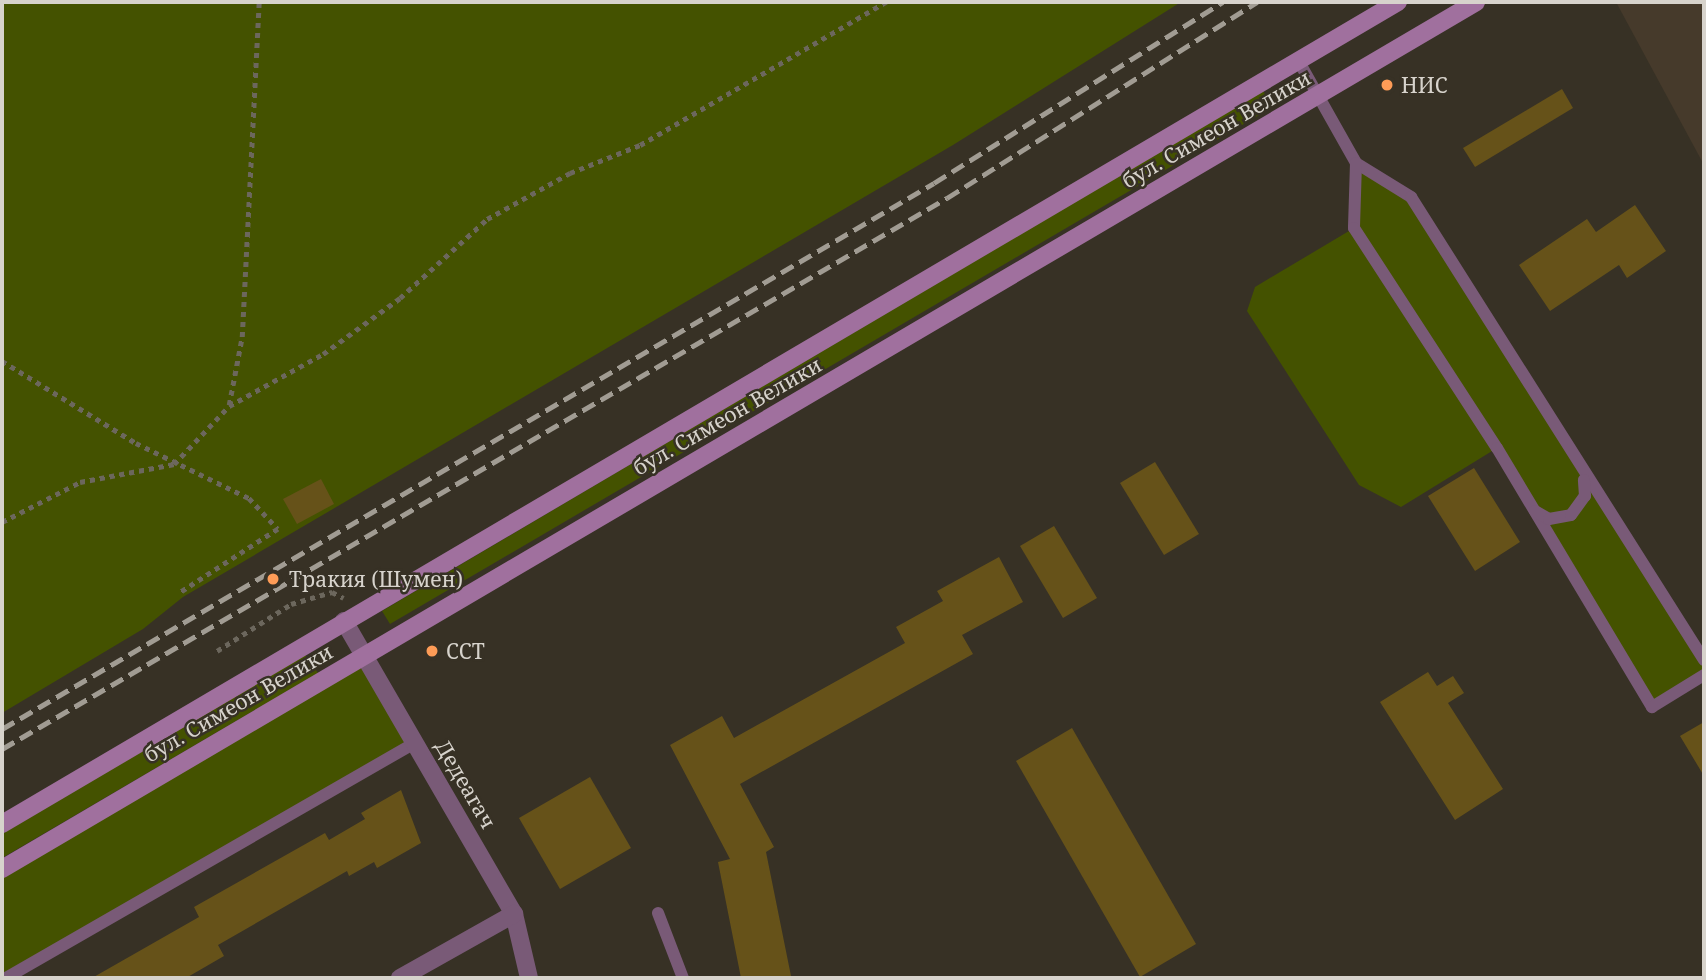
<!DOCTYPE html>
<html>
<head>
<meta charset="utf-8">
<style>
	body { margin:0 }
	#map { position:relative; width:1706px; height:980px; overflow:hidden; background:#373125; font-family:"Noto Serif",serif }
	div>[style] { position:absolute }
	.industrial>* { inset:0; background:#463a2b }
	.green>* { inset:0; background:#445200 }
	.building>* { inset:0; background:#665219 }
	.path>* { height:4.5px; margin-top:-2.25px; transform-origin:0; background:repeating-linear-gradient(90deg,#6c675d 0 5px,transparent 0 10px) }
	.service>* { height:12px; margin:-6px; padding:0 6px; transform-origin:6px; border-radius:6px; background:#795a77 }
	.minor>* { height:18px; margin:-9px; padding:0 9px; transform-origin:9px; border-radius:9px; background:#795a77 }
	.secondary>* { height:18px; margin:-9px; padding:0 9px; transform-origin:9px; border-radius:9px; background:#a0709e }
	.rail>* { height:5px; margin-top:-2.5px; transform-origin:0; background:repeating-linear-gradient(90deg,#a19c93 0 14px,transparent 0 21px) }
	.dots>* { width:19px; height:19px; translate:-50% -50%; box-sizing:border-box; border:4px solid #373125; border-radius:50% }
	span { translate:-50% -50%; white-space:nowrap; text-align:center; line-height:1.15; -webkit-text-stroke:5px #373125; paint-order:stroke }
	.poi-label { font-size:21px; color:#d7d3cc }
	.left { translate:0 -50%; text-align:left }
	.street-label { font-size:21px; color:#d7d3cc }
	.frame { position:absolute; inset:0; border:4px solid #d7d3cc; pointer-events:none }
</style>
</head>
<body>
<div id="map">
	<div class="industrial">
		<i style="clip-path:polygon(1616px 2px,1704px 2px,1704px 165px)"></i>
	</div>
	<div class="green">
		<i style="clip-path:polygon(2px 2px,1181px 2px,953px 145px,183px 597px,143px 629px,2px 713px)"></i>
		<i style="clip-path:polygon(1263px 91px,1273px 107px,390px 624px,382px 611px)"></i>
		<i style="clip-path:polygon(1356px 163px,1411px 197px,1704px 660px,1704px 675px,1652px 707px,1497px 448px,1401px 507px,1359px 485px,1247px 311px,1255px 287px,1354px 228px)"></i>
		<i style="clip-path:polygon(366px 654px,416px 742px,2px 978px,2px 869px)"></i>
		<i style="clip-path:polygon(305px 655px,318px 673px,2px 858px,2px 834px)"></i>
	</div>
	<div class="building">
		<i style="clip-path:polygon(1562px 89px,1573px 108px,1475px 167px,1463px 148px)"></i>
		<i style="clip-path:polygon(1635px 205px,1666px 251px,1627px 278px,1619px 265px,1550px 311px,1519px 265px,1587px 219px,1596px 232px)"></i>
		<i style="clip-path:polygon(1155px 462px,1199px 534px,1164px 555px,1120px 483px)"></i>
		<i style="clip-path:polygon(1474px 468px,1520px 542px,1475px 571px,1428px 496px)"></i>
		<i style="clip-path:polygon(321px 479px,334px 504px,297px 524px,283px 499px)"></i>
		<i style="clip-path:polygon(1054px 526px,1097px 598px,1063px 618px,1020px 546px)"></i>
		<i style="clip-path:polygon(999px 557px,1023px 602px,962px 635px,973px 654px,740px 784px,774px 847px,766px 852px,791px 976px,741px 978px,718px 862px,730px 859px,670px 745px,722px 716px,734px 738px,905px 643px,896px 627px,943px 601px,937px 591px)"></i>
		<i style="clip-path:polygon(1428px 672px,1437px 686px,1453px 676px,1464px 693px,1448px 703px,1503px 789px,1455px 820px,1380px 702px)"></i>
		<i style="clip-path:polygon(1704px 722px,1704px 776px,1680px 736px)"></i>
		<i style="clip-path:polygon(1072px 728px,1196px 944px,1140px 977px,1016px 761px)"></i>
		<i style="clip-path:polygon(590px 777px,631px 848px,560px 889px,519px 818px)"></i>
		<i style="clip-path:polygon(401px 790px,421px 843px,377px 868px,374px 862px,349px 876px,347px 871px,218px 945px,224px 956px,186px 978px,92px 978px,199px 917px,194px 907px,325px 833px,329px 840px,365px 819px,361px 813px)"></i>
	</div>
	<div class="path">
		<i style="left:2px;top:361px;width:157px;rotate:31.5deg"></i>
		<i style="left:136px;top:443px;width:126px;rotate:26deg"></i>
		<i style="left:249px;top:498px;width:42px;rotate:46.9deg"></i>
		<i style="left:278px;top:529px;width:119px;rotate:147deg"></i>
		<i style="left:229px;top:405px;width:69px;rotate:-79.2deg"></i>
		<i style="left:242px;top:337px;width:335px;rotate:-87.1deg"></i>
		<i style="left:2px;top:522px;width:88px;rotate:-27.1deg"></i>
		<i style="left:80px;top:482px;width:96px;rotate:-10.8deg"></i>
		<i style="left:174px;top:464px;width:80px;rotate:-46.5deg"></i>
		<i style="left:229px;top:406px;width:107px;rotate:-29deg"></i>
		<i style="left:323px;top:354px;width:95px;rotate:-36deg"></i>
		<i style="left:400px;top:298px;width:118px;rotate:-42.2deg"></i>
		<i style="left:487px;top:219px;width:95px;rotate:-29deg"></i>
		<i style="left:570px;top:173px;width:75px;rotate:-21.8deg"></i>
		<i style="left:640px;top:145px;width:285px;rotate:-30.2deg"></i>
		<i style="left:217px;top:651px;width:88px;rotate:-32.4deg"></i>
		<i style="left:291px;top:604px;width:43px;rotate:-16.3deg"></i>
		<i style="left:332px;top:592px;width:13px;rotate:27deg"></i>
	</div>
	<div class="service">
		<i style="left:1298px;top:60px;width:118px;rotate:60.6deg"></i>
		<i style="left:1356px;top:163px;width:65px;rotate:31.7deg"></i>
		<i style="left:1411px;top:197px;width:548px;rotate:57.67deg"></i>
		<i style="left:1356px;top:163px;width:65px;rotate:91.8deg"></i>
		<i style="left:1354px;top:228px;width:262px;rotate:57deg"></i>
		<i style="left:1497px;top:448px;width:302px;rotate:59.1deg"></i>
		<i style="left:1652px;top:707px;width:61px;rotate:-31.6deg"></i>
		<i style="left:1535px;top:511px;width:16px;rotate:30deg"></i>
		<i style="left:1549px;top:519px;width:22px;rotate:-10deg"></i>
		<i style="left:1571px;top:515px;width:24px;rotate:-54deg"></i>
		<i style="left:1585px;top:496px;width:16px;rotate:-94deg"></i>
		<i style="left:658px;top:913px;width:70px;rotate:69deg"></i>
		<i style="left:6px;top:978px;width:473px;rotate:-29.9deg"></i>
	</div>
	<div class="minor">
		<i style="left:344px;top:621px;width:339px;rotate:59.9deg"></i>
		<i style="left:514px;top:914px;width:66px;rotate:76.8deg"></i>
		<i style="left:400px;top:978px;width:131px;rotate:-29.3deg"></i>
	</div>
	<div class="secondary">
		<i style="left:2px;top:824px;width:1620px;rotate:-30.49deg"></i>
		<i style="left:2px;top:869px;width:1710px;rotate:-30.46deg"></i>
	</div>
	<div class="rail">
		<i style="left:2px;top:729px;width:1080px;rotate:-30.36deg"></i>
		<i style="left:934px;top:183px;width:341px;rotate:-32.1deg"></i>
		<i style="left:2px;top:749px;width:1094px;rotate:-30.25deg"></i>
		<i style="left:947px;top:198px;width:367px;rotate:-32.3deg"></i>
	</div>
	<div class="dots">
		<i style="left:1387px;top:85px;background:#fe9c57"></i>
		<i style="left:273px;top:579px;background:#fe9c57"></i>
		<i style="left:432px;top:651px;background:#fe9c57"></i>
	</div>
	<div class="poi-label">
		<span class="left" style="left:1401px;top:85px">НИС</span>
		<span class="left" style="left:289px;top:579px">Tракия (Шумен)</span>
		<span class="left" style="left:446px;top:651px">ССТ</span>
	</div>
	<div class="street-label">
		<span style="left:1216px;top:129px;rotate:-30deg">бул. Симеон Велики</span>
		<span style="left:727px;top:416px;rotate:-30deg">бул. Симеон Велики</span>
		<span style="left:238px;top:703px;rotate:-30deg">бул. Симеон Велики</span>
		<span style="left:466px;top:784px;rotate:60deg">Дедеагач</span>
	</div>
	<div class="frame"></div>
</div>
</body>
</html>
